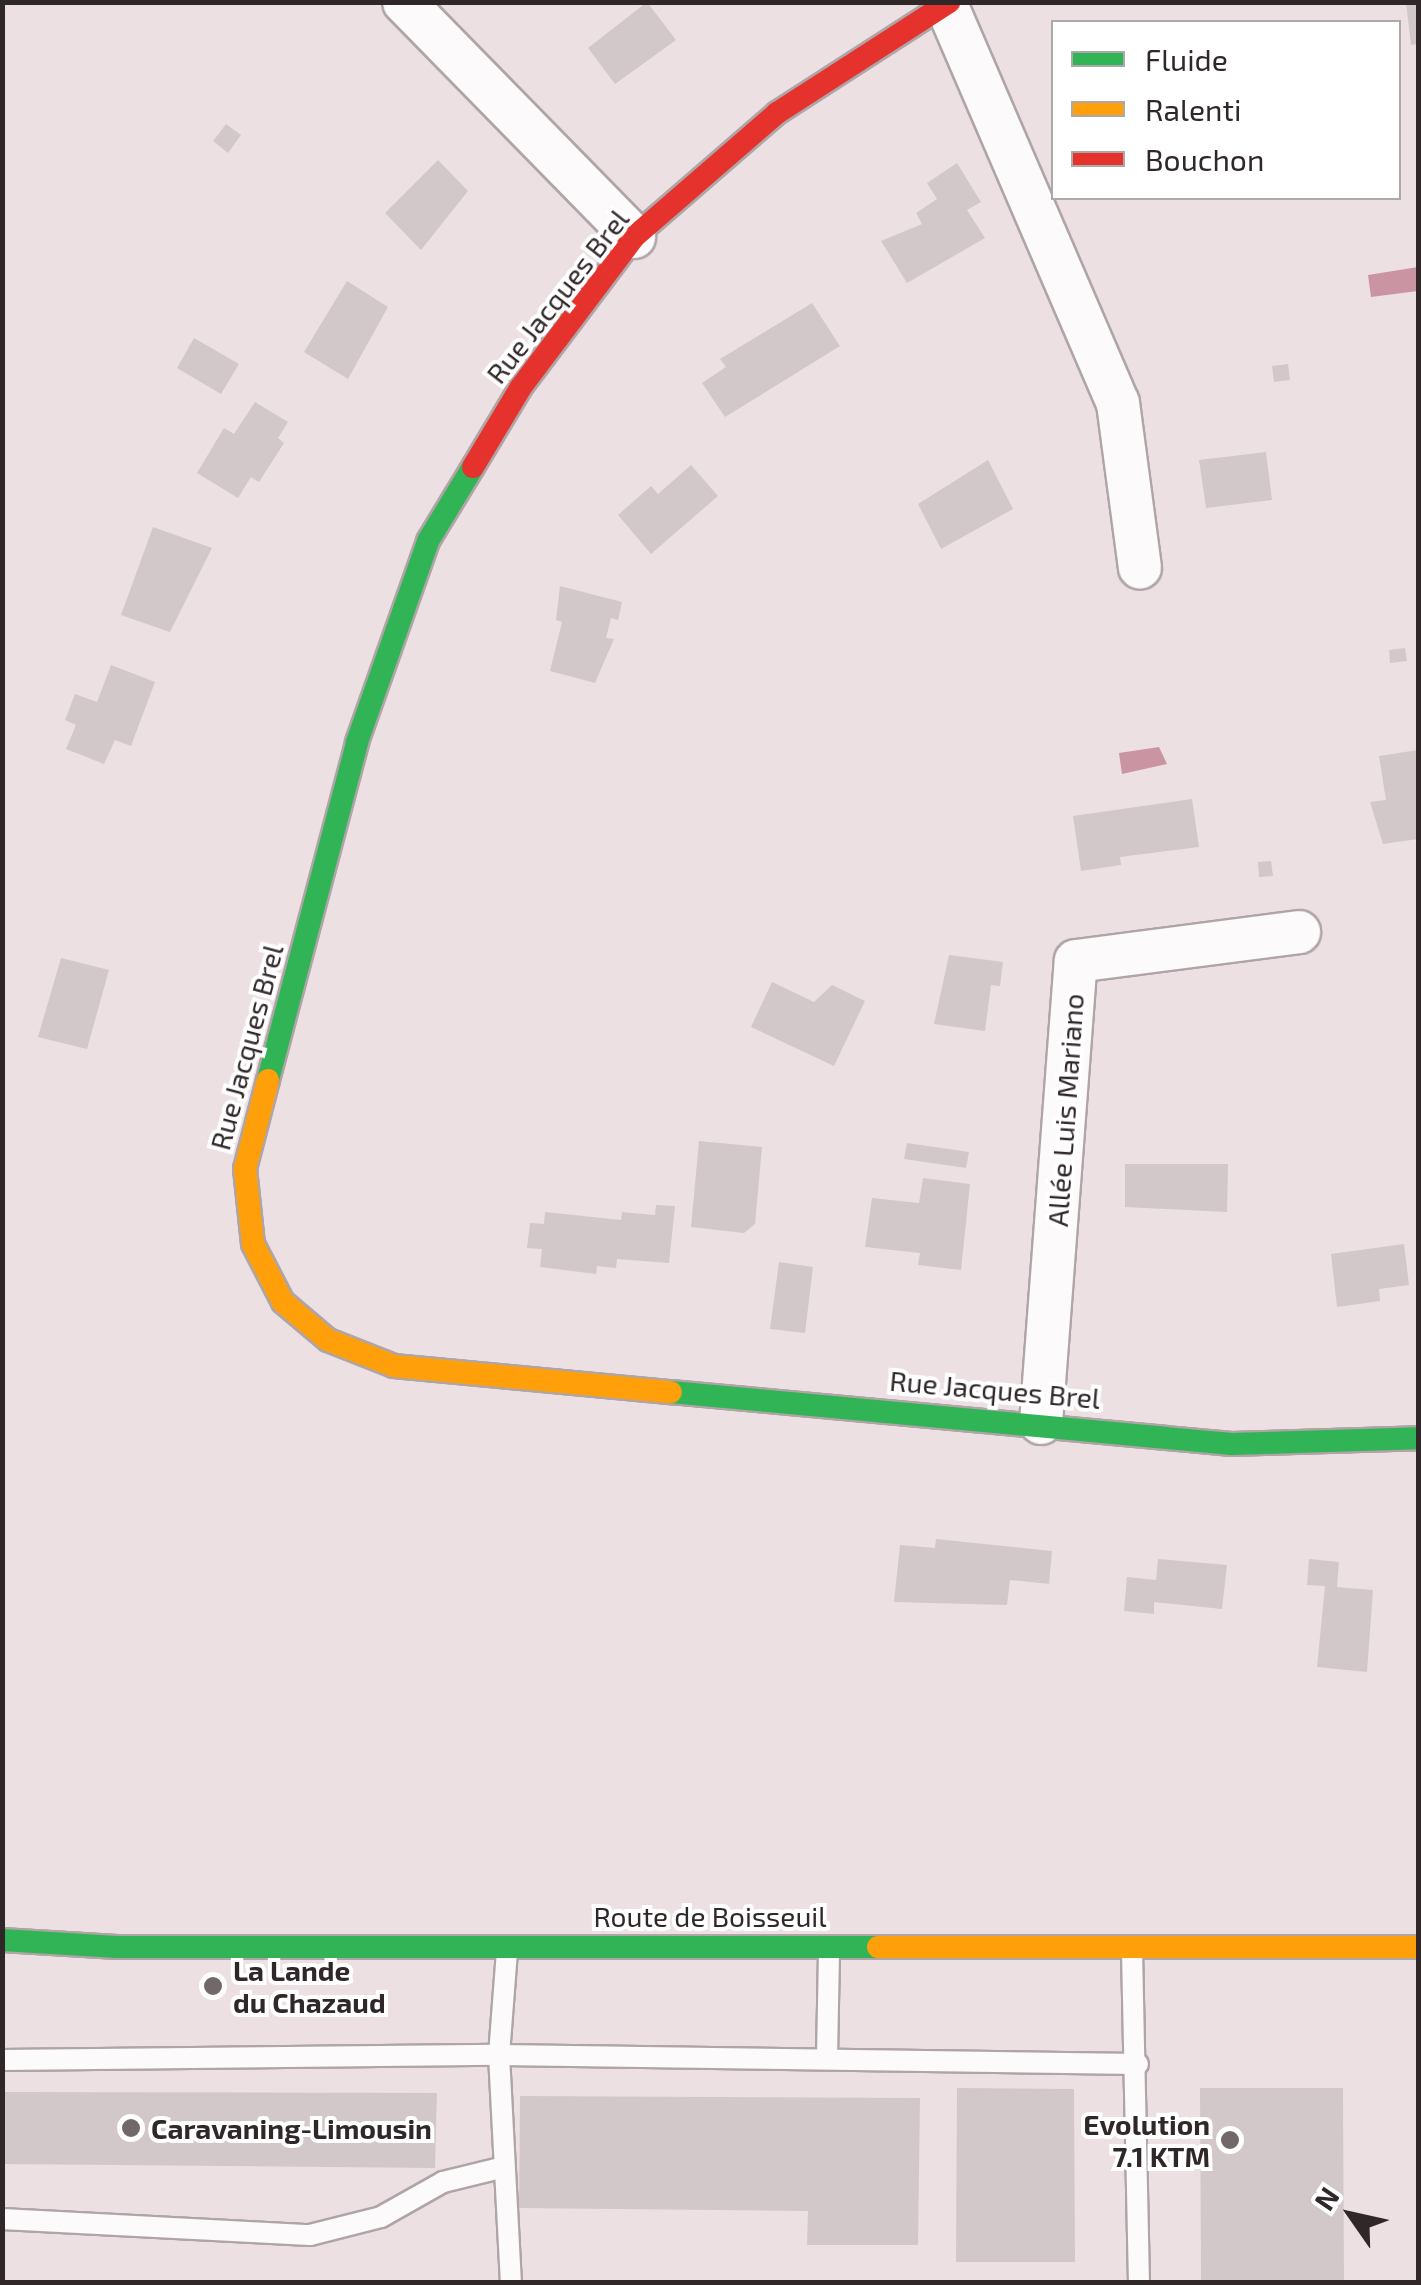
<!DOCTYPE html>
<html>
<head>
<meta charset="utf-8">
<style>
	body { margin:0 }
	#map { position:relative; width:1421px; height:2285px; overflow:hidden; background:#ede0e2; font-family:"Exo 2",sans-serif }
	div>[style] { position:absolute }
	.water>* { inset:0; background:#cb94a3 }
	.building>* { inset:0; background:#d2c7c9 }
	.roads { filter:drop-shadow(2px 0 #afa5a7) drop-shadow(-2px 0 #afa5a7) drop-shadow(0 2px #afa5a7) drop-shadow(0 -2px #afa5a7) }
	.lane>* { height:20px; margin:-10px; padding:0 10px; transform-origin:10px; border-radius:10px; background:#fcfafb }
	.street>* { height:42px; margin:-21px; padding:0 21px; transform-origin:21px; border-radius:21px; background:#fcfafb }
	.fast>* { height:22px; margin:-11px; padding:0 11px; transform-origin:11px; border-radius:11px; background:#30b455 }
	.slow>* { height:22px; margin:-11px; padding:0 11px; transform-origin:11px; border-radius:11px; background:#ff9f0a }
	.jam>* { height:22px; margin:-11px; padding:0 11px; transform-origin:11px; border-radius:11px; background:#e5322d }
	.dots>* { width:28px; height:28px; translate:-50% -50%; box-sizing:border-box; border:5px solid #fff; border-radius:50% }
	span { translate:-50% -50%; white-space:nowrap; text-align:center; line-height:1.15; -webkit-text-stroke:8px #fff; paint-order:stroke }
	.street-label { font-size:28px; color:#302729 }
	.poi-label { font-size:28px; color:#302729; font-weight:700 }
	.left { translate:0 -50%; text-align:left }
	.right { translate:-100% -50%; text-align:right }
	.frame { position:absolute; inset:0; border:5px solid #302729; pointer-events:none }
	.legend { position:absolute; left:1051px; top:20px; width:350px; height:180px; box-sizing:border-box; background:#fff; border:2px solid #aca9a9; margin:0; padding:12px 18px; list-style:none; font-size:30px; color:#302729 }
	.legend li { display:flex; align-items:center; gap:20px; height:50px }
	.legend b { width:50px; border:2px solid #aca9a9 }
	.north { position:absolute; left:1301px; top:2165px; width:100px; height:100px; -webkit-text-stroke:8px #fff; paint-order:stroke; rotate:304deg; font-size:28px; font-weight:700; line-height:40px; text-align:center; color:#302729 }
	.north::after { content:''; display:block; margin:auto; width:35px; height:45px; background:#302729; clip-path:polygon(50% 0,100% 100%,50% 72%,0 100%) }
</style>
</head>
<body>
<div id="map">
	<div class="water">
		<i style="clip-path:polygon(1418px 267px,1418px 291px,1371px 297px,1368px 275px)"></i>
		<i style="clip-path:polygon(1159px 747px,1167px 764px,1122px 774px,1119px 753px)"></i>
	</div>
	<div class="building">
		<i style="clip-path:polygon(647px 2px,676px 40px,615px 84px,588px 48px)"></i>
		<i style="clip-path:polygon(1406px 2px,1418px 2px,1418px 44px,1411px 45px)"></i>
		<i style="clip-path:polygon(226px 124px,241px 135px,228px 153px,213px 141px)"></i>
		<i style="clip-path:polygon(438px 160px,468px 191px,421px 250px,385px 213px)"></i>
		<i style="clip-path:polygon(957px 163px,981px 202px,967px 210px,985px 238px,907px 283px,881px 241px,922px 224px,916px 213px,937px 199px,927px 183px)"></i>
		<i style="clip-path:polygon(347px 281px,388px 307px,348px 379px,304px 352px)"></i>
		<i style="clip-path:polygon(812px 303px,840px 346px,725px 417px,702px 383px,726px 367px,720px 359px)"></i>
		<i style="clip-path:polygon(194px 338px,239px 364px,221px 394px,177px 368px)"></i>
		<i style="clip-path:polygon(1288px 364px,1290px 380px,1274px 382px,1272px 366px)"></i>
		<i style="clip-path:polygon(255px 402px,288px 422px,278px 438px,284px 443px,259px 482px,251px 477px,238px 498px,197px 473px,224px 428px,234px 434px)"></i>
		<i style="clip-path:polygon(1266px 452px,1272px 500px,1206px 508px,1199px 460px)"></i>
		<i style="clip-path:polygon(988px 460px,1013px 509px,941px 549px,918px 504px)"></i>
		<i style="clip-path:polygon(691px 465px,718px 496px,651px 554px,618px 515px,651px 486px,658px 494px)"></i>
		<i style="clip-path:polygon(153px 527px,212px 548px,170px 632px,121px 615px)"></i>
		<i style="clip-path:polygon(560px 586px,622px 602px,618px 620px,611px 618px,606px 638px,614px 639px,595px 683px,550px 671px,562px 622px,556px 620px)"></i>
		<i style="clip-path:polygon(1405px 648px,1407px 661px,1390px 663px,1389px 650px)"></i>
		<i style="clip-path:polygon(111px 665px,155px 682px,131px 746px,115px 740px,104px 764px,66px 749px,76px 725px,65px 720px,75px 694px,97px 702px)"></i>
		<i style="clip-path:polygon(1418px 750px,1418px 839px,1383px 844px,1370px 802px,1386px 800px,1379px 756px)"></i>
		<i style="clip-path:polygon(1192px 799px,1199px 847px,1120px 857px,1121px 865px,1081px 871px,1073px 816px)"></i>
		<i style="clip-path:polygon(1271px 861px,1273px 876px,1259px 877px,1258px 862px)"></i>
		<i style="clip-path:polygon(949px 955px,1003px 962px,1000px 986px,991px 985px,985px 1031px,934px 1024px)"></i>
		<i style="clip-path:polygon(61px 958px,109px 970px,87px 1049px,38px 1037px)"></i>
		<i style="clip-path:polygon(772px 982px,814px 1002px,832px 985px,865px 1001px,834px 1066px,751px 1027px)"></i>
		<i style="clip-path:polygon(699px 1141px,762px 1147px,755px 1224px,744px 1233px,691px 1227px)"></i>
		<i style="clip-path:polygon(907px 1143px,969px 1152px,966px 1168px,904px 1159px)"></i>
		<i style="clip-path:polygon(1125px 1164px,1228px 1164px,1227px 1212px,1125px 1207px)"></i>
		<i style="clip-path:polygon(923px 1178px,970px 1184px,961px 1270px,918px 1265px,920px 1253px,865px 1247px,872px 1198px,919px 1203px)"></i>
		<i style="clip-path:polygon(656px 1205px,675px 1206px,669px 1263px,617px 1259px,616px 1268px,597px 1266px,596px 1274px,540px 1267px,542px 1249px,527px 1248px,530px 1223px,544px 1224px,545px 1212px,621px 1220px,622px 1212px,655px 1215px)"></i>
		<i style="clip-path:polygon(1404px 1244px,1409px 1285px,1379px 1289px,1380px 1301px,1337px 1307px,1331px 1254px)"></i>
		<i style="clip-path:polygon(779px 1262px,813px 1267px,805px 1333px,770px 1329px)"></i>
		<i style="clip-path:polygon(936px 1539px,1052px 1551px,1049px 1584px,1010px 1580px,1007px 1605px,894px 1602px,900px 1545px,935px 1548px)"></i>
		<i style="clip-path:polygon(1158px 1559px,1227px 1565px,1222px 1609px,1154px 1602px,1154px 1614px,1124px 1611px,1127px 1577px,1156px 1580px)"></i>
		<i style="clip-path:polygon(1309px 1559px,1339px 1562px,1337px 1587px,1373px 1590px,1367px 1672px,1317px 1667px,1325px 1586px,1307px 1585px)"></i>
		<i style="clip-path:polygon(957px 2088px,1074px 2089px,1075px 2262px,956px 2262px)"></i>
		<i style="clip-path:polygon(1200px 2088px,1343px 2088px,1344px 2282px,1201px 2282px)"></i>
		<i style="clip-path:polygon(2px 2092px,437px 2093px,435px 2168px,2px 2164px)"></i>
		<i style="clip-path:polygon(520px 2096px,920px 2098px,918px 2245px,807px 2245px,808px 2211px,519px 2208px)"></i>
	</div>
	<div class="roads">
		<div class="lane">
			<i style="left:1132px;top:1950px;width:332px;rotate:88.8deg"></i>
			<i style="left:507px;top:1951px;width:104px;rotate:94.4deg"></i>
			<i style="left:499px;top:2055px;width:227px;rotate:87deg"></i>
			<i style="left:827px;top:2057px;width:108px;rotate:-88.9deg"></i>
			<i style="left:2px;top:2060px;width:497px;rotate:-0.6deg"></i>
			<i style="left:499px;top:2055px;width:639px;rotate:0.81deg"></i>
			<i style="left:2px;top:2219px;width:308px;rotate:3deg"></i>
			<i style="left:310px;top:2235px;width:73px;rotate:-14.2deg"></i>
			<i style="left:381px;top:2217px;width:71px;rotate:-29.4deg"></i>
			<i style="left:443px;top:2182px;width:59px;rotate:-13.8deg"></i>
		</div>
		<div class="street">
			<i style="left:404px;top:2px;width:329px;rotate:45.6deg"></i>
			<i style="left:946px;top:4px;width:434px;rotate:66.7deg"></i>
			<i style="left:1118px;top:403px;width:166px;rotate:82.4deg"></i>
			<i style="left:1041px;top:1423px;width:463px;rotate:-85.7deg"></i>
			<i style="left:1076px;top:961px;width:225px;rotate:-7.4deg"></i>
		</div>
		<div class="fast">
			<i style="left:268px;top:1080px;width:350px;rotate:-75.2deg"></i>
			<i style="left:357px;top:742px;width:213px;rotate:-70.5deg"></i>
			<i style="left:428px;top:541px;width:87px;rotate:-58.7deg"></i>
			<i style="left:671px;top:1392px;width:563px;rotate:5.3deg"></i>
			<i style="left:1232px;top:1444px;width:186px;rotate:-1.8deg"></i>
			<i style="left:2px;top:1940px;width:115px;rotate:3.5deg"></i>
			<i style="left:117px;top:1947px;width:761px"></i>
		</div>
		<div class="slow">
			<i style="left:268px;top:1080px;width:92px;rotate:104.5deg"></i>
			<i style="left:245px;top:1169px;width:75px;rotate:83.9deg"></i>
			<i style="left:253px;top:1244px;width:65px;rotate:62.7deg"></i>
			<i style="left:283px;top:1302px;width:59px;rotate:40.2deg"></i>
			<i style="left:328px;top:1340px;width:71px;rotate:21.5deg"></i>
			<i style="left:394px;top:1366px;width:278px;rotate:5.4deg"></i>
			<i style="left:878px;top:1947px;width:540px"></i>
		</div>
		<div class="jam">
			<i style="left:473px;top:467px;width:93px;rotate:-59deg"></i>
			<i style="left:521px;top:387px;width:188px;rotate:-53deg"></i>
			<i style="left:634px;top:237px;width:189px;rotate:-40.9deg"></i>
			<i style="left:777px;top:113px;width:205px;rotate:-32.8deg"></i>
		</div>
	</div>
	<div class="dots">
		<i style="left:213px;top:1986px;background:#72686a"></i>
		<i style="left:131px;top:2128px;background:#72686a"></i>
		<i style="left:1230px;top:2140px;background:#72686a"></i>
	</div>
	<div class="street-label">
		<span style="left:557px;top:296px;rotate:-52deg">Rue Jacques Brel</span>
		<span style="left:246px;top:1047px;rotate:-75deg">Rue Jacques Brel</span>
		<span style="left:1065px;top:1110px;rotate:-86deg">Allée Luis Mariano</span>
		<span style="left:995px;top:1389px;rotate:5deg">Rue Jacques Brel</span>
		<span style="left:710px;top:1916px">Route de Boisseuil</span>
	</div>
	<div class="poi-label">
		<span class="left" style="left:233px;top:1986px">La Lande<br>du Chazaud</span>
		<span class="right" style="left:1210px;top:2140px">Evolution<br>7.1 KTM</span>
		<span class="left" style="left:151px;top:2128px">Caravaning-Limousin</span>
	</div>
	<div class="frame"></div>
	<ul class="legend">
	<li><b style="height:12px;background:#30b455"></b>Fluide</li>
	<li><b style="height:12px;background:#ff9f0a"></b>Ralenti</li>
	<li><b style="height:12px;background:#e5322d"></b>Bouchon</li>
	</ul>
	<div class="north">N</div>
</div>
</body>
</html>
